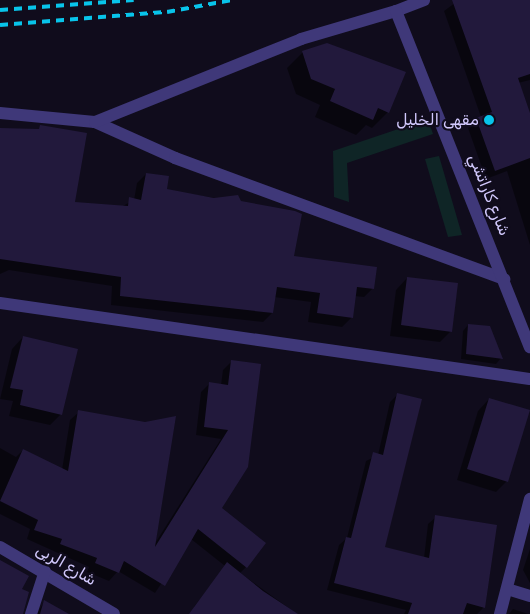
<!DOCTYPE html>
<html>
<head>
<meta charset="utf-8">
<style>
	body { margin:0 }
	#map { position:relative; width:530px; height:614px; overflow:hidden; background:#100c1c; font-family:Rubik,Vazirmatn,sans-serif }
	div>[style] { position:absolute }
	.green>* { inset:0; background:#0f2526 }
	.shadow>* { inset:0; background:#0007 }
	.building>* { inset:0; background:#22193c }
	.street>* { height:12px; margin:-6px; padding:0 6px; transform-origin:6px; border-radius:6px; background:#3f3879 }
	.rail>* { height:4px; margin-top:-2px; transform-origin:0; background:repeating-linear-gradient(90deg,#08c4ea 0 8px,transparent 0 14px) }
	.dots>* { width:14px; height:14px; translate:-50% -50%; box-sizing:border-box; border:2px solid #100c1c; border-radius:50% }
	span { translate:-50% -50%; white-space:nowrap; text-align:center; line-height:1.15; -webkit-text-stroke:4.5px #100c1c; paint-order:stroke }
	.poi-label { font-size:16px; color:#d2c9fd }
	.right { translate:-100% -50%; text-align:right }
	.street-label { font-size:16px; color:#d2c9fd }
</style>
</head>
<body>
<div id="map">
	<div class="green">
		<i style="clip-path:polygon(428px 119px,433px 134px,347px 163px,349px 202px,334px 197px,333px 151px)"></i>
		<i style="clip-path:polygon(439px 156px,462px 235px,448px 237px,425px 159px)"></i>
	</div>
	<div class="shadow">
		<i style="clip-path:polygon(459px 0,530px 0,530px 80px,518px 83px,530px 117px,530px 245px,507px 171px,486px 179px,468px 128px,481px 117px,444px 11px)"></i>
		<i style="clip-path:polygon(327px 44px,405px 73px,388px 112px,372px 128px,366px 125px,356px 135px,315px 117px,320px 105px,296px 94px,287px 68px,302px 53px)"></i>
		<i style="clip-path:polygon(0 129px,73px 203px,121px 207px,134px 200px,137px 183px,146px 174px,165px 190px,240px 202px,293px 257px,373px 288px,364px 297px,354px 296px,352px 317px,342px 327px,308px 322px,311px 302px,274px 297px,272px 313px,263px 322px,111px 305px,112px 286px,9px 270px,0 274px)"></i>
		<i style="clip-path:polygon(407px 278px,451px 331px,440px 342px,390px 336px,396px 290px)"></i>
		<i style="clip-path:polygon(468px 325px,501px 358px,496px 364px,461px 359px,463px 331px)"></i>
		<i style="clip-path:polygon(23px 337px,61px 414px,50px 425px,9px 416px,13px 401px,0 399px,12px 349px)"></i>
		<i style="clip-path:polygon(231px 362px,260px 365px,221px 508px,246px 567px,240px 573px,297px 614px,203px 614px,194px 607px,225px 566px,191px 539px,155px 593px,118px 571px,109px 581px,87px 572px,89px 567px,27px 539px,30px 529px,0 514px,0 448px,16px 457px,23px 450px,62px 470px,70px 420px,79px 412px,154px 545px,221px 439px,196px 435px,201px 392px,210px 383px,221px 385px,223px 370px)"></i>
		<i style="clip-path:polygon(397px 395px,384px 548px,424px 558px,428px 524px,436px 517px,496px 526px,483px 608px,477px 614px,404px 614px,406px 610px,327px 590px,339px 545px,347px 538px,366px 461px,378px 455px,390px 402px)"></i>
		<i style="clip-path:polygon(489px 399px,507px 481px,496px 492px,457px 480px,478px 411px)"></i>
		<i style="clip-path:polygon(530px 549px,530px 583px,523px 570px)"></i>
		<i style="clip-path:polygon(44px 602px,67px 614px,37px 614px)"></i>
		<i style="clip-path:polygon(513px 609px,528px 614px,509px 614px)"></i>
	</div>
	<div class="building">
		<i style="clip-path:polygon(452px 0,530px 0,530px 74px,518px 78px,530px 113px,530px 158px,495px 171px,476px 118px,492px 112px)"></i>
		<i style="clip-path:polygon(327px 43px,406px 72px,389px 113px,378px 108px,373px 120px,330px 101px,335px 89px,311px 79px,302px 51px)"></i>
		<i style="clip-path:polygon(40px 125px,87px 133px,75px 202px,128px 206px,129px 197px,141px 200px,146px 173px,169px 176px,167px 189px,214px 198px,238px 195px,241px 201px,295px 211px,302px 214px,294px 256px,377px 267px,374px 289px,357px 287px,353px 318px,317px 313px,320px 293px,277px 287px,273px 313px,120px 296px,121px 277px,0 259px,0 128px,39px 129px)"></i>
		<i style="clip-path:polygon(407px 277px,458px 283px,452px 332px,401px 325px)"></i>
		<i style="clip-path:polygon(468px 324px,490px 326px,503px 359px,466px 354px)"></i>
		<i style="clip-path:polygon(23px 336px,78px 349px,62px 415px,20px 405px,23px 390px,10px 388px)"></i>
		<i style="clip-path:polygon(231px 360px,261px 364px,248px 467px,222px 508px,266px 543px,247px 568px,198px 529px,165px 586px,124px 561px,119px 573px,95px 563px,97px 558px,60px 544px,62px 539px,34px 530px,38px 520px,0 501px,23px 449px,68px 471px,78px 410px,145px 422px,176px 416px,155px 547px,228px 430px,204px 427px,209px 382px,228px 385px)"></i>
		<i style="clip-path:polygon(397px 393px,422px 399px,385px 547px,429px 558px,435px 515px,497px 525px,485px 608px,467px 603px,463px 614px,408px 614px,412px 603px,334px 583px,346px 537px,351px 538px,373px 452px,383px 455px)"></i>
		<i style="clip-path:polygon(489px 398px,530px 410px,508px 482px,467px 469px)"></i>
		<i style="clip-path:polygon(0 560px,29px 576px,22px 589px,29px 592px,23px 614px,0 614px)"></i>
		<i style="clip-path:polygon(227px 562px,263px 591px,298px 614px,189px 614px)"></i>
		<i style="clip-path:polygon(44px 600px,69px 614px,40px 614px)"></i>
	</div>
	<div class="street">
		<i style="left:396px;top:11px;width:30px;rotate:-21deg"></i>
		<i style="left:0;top:113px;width:95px;rotate:5.4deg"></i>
		<i style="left:95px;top:122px;width:88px;rotate:24.2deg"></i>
		<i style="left:175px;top:158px;width:351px;rotate:20.2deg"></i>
		<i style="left:95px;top:122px;width:222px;rotate:-21.9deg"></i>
		<i style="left:301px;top:39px;width:99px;rotate:-16.4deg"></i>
		<i style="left:396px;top:11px;width:362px;rotate:68.3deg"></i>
		<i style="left:0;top:303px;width:535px;rotate:8.16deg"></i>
		<i style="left:0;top:547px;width:132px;rotate:30.4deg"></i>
		<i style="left:507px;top:589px;width:24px;rotate:17deg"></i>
		<i style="left:31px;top:614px;width:45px;rotate:-72deg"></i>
		<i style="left:500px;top:614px;width:119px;rotate:-75.4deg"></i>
	</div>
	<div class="rail">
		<i style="left:0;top:10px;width:134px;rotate:-4.3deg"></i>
		<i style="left:0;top:25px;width:168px;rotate:-4.5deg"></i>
		<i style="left:167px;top:12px;width:66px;rotate:-10.5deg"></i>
	</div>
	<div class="dots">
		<i style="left:489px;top:120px;background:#08c4ea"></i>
	</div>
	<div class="poi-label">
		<span class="right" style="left:479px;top:120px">مقهى الخليل</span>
	</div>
	<div class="street-label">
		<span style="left:489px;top:195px;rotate:68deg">شارع كاراتشي</span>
		<span style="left:66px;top:565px;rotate:30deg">شارع الربى</span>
	</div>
</div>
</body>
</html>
